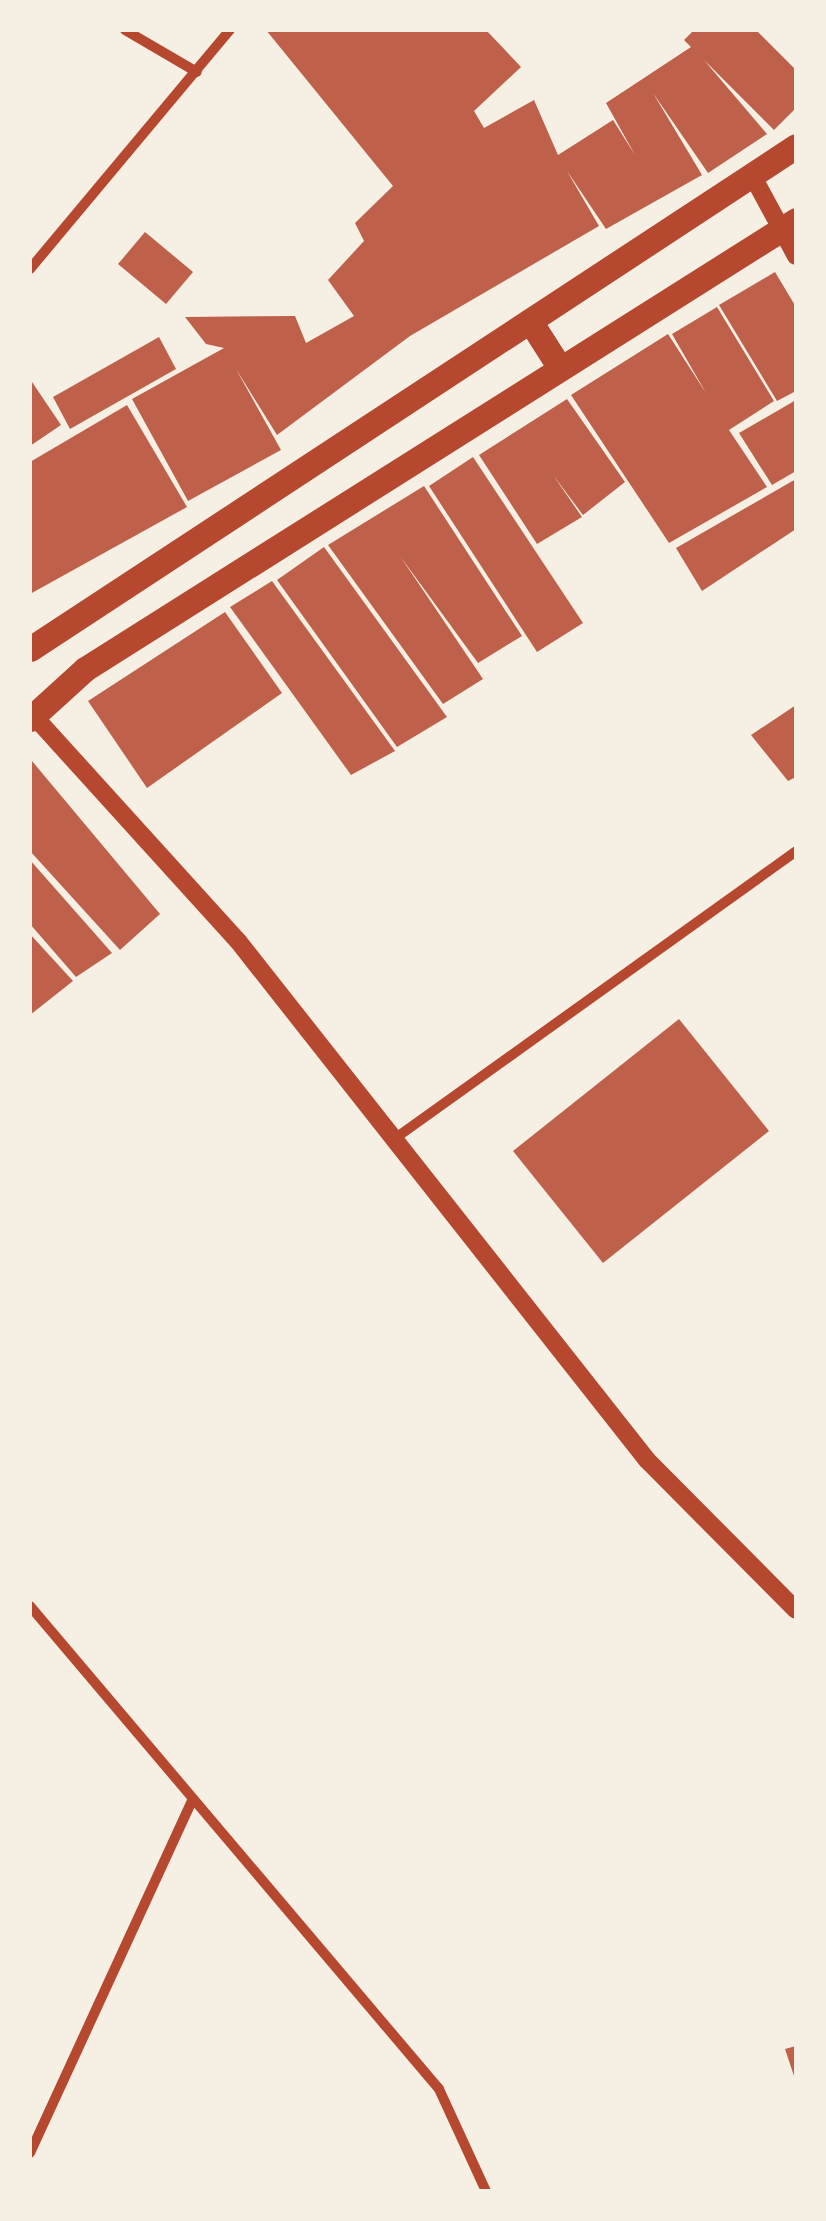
<!DOCTYPE html>
<html>
<head>
<meta charset="utf-8">
<style>
	body { margin:0 }
	#map { position:relative; width:826px; height:2221px; overflow:hidden; background:#f6efe4; font-family:"Varela Round",sans-serif }
	div>[style] { position:absolute }
	.building>* { inset:0; background:#bf614a }
	.minor>* { height:10px; margin:-5px; padding:0 5px; transform-origin:5px; border-radius:5px; background:#b5482f }
	.tertiary>* { height:18px; margin:-9px; padding:0 9px; transform-origin:9px; border-radius:9px; background:#b5482f }
	.primary>* { height:25px; margin:-12.5px; padding:0 12.5px; transform-origin:12.5px; border-radius:12.5px; background:#b5482f }
	span { translate:-50% -50%; white-space:nowrap; text-align:center; line-height:1.15; -webkit-text-stroke:8px #f6efe4; paint-order:stroke }
	.frame { position:absolute; inset:0; border:32px solid #f6efe4; pointer-events:none }
</style>
</head>
<body>
<div id="map">
	<div class="building">
		<i style="clip-path:polygon(266px 30px,486px 30px,521px 67px,474px 111px,484px 128px,534px 100px,558px 155px,613px 120px,635px 155px,606px 103px,691px 47px,684px 40px,694px 30px,756px 30px,796px 70px,796px 108px,774px 130px,704px 60px,767px 134px,708px 173px,653px 93px,702px 175px,606px 229px,567px 171px,599px 226px,410px 336px,277px 435px,236px 369px,281px 450px,188px 501px,132px 399px,224px 348px,206px 344px,185px 317px,295px 316px,306px 343px,354px 316px,328px 280px,364px 241px,355px 223px,393px 186px)"></i>
		<i style="clip-path:polygon(145px 232px,193px 272px,166px 304px,118px 264px)"></i>
		<i style="clip-path:polygon(775px 272px,796px 307px,796px 391px,777px 401px,719px 305px)"></i>
		<i style="clip-path:polygon(717px 307px,774px 401px,729px 430px,767px 487px,669px 543px,571px 395px,668px 334px,706px 393px,672px 334px)"></i>
		<i style="clip-path:polygon(159px 337px,176px 369px,70px 429px,53px 397px)"></i>
		<i style="clip-path:polygon(30px 379px,61px 425px,30px 446px)"></i>
		<i style="clip-path:polygon(567px 399px,625px 482px,583px 515px,553px 475px,582px 517px,537px 544px,479px 455px)"></i>
		<i style="clip-path:polygon(796px 400px,796px 471px,772px 485px,739px 433px)"></i>
		<i style="clip-path:polygon(127px 405px,187px 507px,30px 594px,30px 462px)"></i>
		<i style="clip-path:polygon(473px 457px,583px 623px,537px 652px,429px 486px)"></i>
		<i style="clip-path:polygon(796px 479px,796px 529px,702px 591px,676px 548px)"></i>
		<i style="clip-path:polygon(424px 486px,522px 636px,478px 663px,400px 556px,483px 679px,443px 704px,328px 545px)"></i>
		<i style="clip-path:polygon(324px 547px,447px 717px,397px 747px,277px 580px)"></i>
		<i style="clip-path:polygon(272px 581px,395px 751px,351px 775px,230px 607px)"></i>
		<i style="clip-path:polygon(225px 612px,282px 693px,147px 788px,88px 701px)"></i>
		<i style="clip-path:polygon(796px 705px,796px 777px,788px 781px,751px 735px)"></i>
		<i style="clip-path:polygon(32px 761px,160px 914px,120px 950px,30px 851px)"></i>
		<i style="clip-path:polygon(30px 860px,112px 953px,76px 977px,30px 924px)"></i>
		<i style="clip-path:polygon(30px 934px,73px 981px,30px 1015px)"></i>
		<i style="clip-path:polygon(679px 1019px,769px 1131px,603px 1263px,513px 1151px)"></i>
		<i style="clip-path:polygon(796px 2046px,796px 2079px,795px 2079px,785px 2049px)"></i>
	</div>
	<div class="minor">
		<i style="left:125px;top:30px;width:83px;rotate:30.3deg"></i>
		<i style="left:30px;top:269px;width:312px;rotate:-50.1deg"></i>
		<i style="left:397px;top:1137px;width:491px;rotate:-35.6deg"></i>
		<i style="left:30px;top:1606px;width:633px;rotate:49.74deg"></i>
		<i style="left:439px;top:2089px;width:112px;rotate:65.3deg"></i>
		<i style="left:30px;top:2153px;width:390px;rotate:-65.3deg"></i>
	</div>
	<div class="tertiary">
		<i style="left:752px;top:175px;width:92px;rotate:61.5deg"></i>
		<i style="left:33px;top:715px;width:305px;rotate:47.8deg"></i>
		<i style="left:238px;top:941px;width:661px;rotate:51.76deg"></i>
		<i style="left:647px;top:1460px;width:211px;rotate:45.2deg"></i>
	</div>
	<div class="primary">
		<i style="left:530px;top:321px;width:56px;rotate:57.4deg"></i>
		<i style="left:30px;top:649px;width:916px;rotate:-33.29deg"></i>
		<i style="left:30px;top:719px;width:74px;rotate:-42.3deg"></i>
		<i style="left:85px;top:669px;width:841px;rotate:-32.27deg"></i>
	</div>
	<div class="frame"></div>
</div>
</body>
</html>
